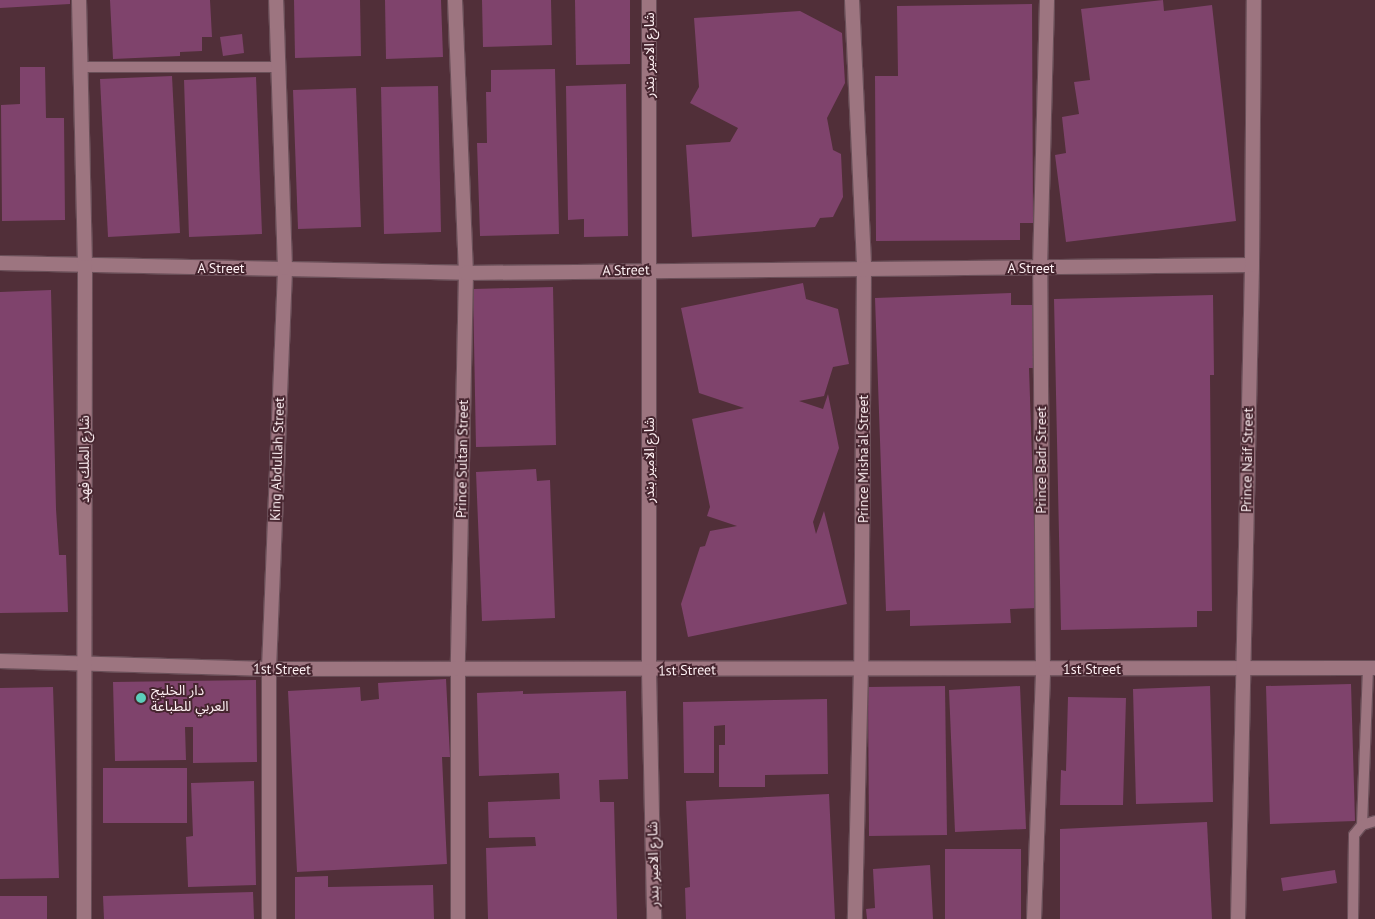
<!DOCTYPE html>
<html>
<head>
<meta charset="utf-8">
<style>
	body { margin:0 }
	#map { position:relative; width:1375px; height:919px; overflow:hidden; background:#512f39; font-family:"PT Sans","Noto Sans Arabic",sans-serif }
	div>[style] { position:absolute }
	.building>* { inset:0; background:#7f436c }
	.roads { filter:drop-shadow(1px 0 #6a4f58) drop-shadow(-1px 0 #6a4f58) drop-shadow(0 1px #6a4f58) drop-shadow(0 -1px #6a4f58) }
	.service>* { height:10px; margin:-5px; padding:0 5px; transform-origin:5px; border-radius:5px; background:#9d7580 }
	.minor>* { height:14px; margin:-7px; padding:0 7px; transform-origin:7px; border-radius:7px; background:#9d7580 }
	.tertiary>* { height:14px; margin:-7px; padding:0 7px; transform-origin:7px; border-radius:7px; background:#9d7580 }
	.dots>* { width:14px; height:14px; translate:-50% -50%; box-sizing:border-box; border:2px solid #46252f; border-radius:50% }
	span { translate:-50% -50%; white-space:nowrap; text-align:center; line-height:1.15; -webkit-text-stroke:4px #46252f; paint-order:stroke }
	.street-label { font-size:14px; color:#fef0f3 }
	.poi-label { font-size:14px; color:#fef0f3 }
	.left { translate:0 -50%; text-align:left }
</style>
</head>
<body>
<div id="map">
	<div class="building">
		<i style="clip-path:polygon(0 0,70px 0,70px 4px,0 8px)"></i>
		<i style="clip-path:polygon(110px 0,210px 0,212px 37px,202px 37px,202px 51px,180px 52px,180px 56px,113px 59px)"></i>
		<i style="clip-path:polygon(294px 0,360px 0,361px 56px,295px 58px)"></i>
		<i style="clip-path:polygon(385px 0,441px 0,443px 57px,386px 59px)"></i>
		<i style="clip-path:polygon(482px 0,551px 0,552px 45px,483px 47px)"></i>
		<i style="clip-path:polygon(575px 0,630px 0,630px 64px,576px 65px)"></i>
		<i style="clip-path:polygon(1163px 0,1164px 11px,1212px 5px,1236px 221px,1066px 242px,1055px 155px,1066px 153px,1062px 117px,1079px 114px,1074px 82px,1090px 80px,1081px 9px)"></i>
		<i style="clip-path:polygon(1032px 4px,1033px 223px,1020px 223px,1020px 240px,876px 241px,875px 76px,898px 76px,897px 6px)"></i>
		<i style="clip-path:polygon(800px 11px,842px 33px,845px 83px,827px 118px,833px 150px,841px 154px,843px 197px,833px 217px,820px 218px,815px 227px,692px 237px,686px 145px,730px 142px,738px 128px,690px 103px,699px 87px,694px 18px)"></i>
		<i style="clip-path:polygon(242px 34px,244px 53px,223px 56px,220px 37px)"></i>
		<i style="clip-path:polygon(20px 67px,45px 67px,46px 118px,64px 118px,65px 220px,2px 221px,1px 105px,20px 104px)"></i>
		<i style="clip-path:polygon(555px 69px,559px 234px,480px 236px,477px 143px,487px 143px,486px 92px,491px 92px,491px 70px)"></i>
		<i style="clip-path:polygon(172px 76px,180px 233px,108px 237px,100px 79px)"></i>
		<i style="clip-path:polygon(256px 77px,262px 234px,189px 237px,184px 80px)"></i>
		<i style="clip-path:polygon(626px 84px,628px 236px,584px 237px,584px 219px,568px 220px,566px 86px)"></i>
		<i style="clip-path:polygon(438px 86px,441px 232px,384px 234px,381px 87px)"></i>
		<i style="clip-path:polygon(356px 88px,361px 227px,298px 229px,293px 90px)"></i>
		<i style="clip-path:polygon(803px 283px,806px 299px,838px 309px,849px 364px,833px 367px,824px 396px,799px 401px,823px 409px,828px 394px,839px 448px,813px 522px,816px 534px,824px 511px,847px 604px,688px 637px,681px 604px,700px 547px,705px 546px,710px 531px,737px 526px,707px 516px,710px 507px,692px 419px,744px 408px,699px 393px,681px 308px)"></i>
		<i style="clip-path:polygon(553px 287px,556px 445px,476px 447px,473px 289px)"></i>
		<i style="clip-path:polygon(51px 290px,56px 509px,59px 555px,66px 555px,68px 612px,0 613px,0 292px)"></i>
		<i style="clip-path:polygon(1011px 293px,1011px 305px,1037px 305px,1039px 368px,1029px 368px,1037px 608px,1010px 609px,1011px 623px,910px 626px,910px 610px,886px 611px,875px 298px)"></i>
		<i style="clip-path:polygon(1213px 295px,1214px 375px,1210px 375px,1212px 611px,1197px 611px,1197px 627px,1061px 630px,1054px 299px)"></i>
		<i style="clip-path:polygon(536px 469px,537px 481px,550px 480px,555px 618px,482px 621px,476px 472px)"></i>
		<i style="clip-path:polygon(446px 679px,450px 757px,442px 757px,447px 864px,297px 872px,288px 691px,360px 687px,361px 701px,379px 699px,378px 683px)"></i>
		<i style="clip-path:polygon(256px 680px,257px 762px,193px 763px,193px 727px,185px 727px,186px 760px,115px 761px,113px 682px)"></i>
		<i style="clip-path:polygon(1351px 684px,1355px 821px,1270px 824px,1266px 686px)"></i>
		<i style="clip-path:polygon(945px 686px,947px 835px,869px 836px,868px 687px)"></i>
		<i style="clip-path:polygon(1020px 686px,1026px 829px,955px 832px,949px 690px)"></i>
		<i style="clip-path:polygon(1210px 686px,1213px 802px,1136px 804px,1133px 689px)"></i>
		<i style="clip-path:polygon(53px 687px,59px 878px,0 879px,0 688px)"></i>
		<i style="clip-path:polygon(523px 691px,523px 694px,626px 691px,628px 779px,599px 780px,600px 802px,614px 802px,617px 919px,488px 919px,486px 848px,536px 846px,535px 837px,489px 838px,488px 802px,560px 799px,559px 773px,479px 776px,477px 693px)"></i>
		<i style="clip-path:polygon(1068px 697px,1126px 698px,1123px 805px,1060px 805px,1061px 770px,1066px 771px)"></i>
		<i style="clip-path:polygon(827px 699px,828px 774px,765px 775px,765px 787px,719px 787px,719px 745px,725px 745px,725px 725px,714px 726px,714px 773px,684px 773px,683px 702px)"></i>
		<i style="clip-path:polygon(103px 768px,187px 768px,187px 823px,103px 823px)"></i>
		<i style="clip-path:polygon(254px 781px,256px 885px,188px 887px,186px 837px,193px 836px,191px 783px)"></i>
		<i style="clip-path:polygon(829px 794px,835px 919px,686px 919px,685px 888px,690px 887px,686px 801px)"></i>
		<i style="clip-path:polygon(1207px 822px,1212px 919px,1060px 919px,1060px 829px)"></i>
		<i style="clip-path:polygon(945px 849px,1021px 849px,1021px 919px,945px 919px)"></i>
		<i style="clip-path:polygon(930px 865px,933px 919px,867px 919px,866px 909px,875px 908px,873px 869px)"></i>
		<i style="clip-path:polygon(1335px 870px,1337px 883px,1283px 891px,1281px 878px)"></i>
		<i style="clip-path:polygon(328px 876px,328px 887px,433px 885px,434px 919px,295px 919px,295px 877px)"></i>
		<i style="clip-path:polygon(253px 892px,254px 919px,104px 919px,103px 896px)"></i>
		<i style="clip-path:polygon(0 896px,47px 896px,47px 919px,0 919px)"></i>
	</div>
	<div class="roads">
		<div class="service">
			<i style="left:80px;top:67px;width:198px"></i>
			<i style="left:1362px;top:825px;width:157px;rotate:-87.8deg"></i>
			<i style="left:1353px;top:919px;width:84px;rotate:-89.3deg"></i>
			<i style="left:1354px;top:835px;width:13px;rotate:-51deg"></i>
			<i style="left:1362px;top:825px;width:14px;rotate:-17deg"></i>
		</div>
		<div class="minor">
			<i style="left:455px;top:0;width:273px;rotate:87.7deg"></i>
			<i style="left:466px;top:273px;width:396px;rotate:91.2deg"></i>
			<i style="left:458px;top:669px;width:250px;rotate:90deg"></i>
			<i style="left:852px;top:0;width:268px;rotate:87.4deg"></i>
			<i style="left:864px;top:268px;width:399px;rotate:90.4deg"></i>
			<i style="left:861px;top:667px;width:252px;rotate:91.4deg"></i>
			<i style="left:0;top:263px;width:466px;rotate:1.2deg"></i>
			<i style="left:466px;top:273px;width:786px;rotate:-0.58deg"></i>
			<i style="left:0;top:661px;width:269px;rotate:1.7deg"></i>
			<i style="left:269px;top:669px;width:1106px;rotate:-0.05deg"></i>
			<i style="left:269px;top:919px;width:250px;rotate:-90deg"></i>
			<i style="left:269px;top:669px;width:401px;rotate:-87.7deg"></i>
			<i style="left:285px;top:268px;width:268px;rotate:-91.9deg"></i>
			<i style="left:1034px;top:919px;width:250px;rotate:-87.9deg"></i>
			<i style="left:1043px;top:669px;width:401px;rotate:-90.4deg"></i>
			<i style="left:1040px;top:268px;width:268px;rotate:-88.5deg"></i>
			<i style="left:1238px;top:919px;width:654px;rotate:-88.77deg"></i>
			<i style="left:1252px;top:265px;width:265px;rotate:-89.6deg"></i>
		</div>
		<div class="tertiary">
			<i style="left:79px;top:0;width:267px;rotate:88.7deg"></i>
			<i style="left:85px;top:267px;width:652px;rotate:90.09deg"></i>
			<i style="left:649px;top:0;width:671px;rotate:90deg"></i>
			<i style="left:649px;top:671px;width:248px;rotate:88.8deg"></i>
		</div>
	</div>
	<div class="dots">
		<i style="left:141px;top:698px;background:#5ccebb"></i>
	</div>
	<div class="street-label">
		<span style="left:649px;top:55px;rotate:-90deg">شارع الامير بندر</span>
		<span style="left:221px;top:268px">A Street</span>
		<span style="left:1031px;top:268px">A Street</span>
		<span style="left:626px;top:270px;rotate:-1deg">A Street</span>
		<span style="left:84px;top:459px;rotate:-90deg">شارع الملك فهد</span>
		<span style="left:277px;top:459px;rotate:-88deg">King Abdullah Street</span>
		<span style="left:462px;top:459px;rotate:-89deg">Prince Sultan Street</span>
		<span style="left:863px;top:459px;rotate:-90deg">Prince Misha'al Street</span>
		<span style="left:649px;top:460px;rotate:-90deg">شارع الامير بندر</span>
		<span style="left:1041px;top:460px;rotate:-90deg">Prince Badr Street</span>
		<span style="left:1247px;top:460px;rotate:-89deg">Prince Naif Street</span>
		<span style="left:282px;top:669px;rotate:1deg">1st Street</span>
		<span style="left:1092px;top:669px">1st Street</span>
		<span style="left:687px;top:670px;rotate:-1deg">1st Street</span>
		<span style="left:653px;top:864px;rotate:-91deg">شارع الامير بندر</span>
	</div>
	<div class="poi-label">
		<span class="left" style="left:151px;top:698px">دار الخليج<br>العربي للطباعة</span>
	</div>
</div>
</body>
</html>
